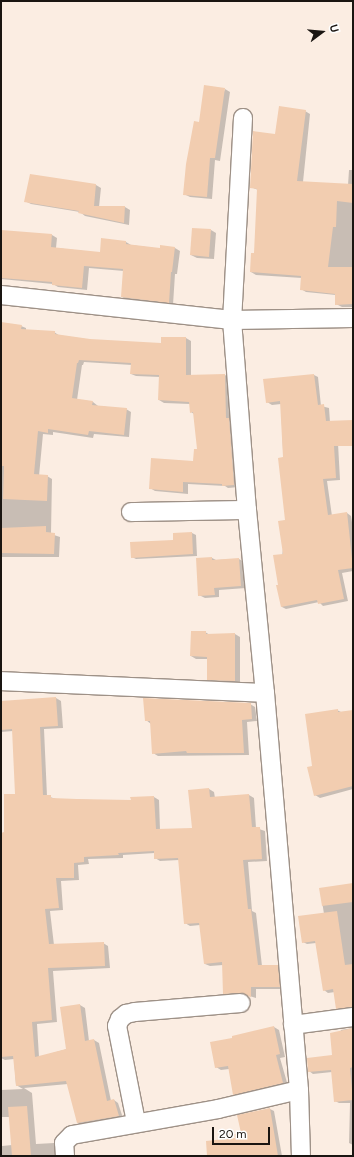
<!DOCTYPE html>
<html>
<head>
<meta charset="utf-8">
<style>
	body { margin:0 }
	#map { position:relative; width:354px; height:1157px; overflow:hidden; background:#fbede2; font-family:Figtree,sans-serif }
	div>[style] { position:absolute }
	.shadow>* { inset:0; background:#0003 }
	.building>* { inset:0; background:#f2cdb0 }
	.roads { filter:drop-shadow(1px 0 #9e9187) drop-shadow(-1px 0 #9e9187) drop-shadow(0 1px #9e9187) drop-shadow(0 -1px #9e9187) }
	.minor>* { height:18px; margin:-9px; padding:0 9px; transform-origin:9px; border-radius:9px; background:#fff }
	span { translate:-50% -50%; white-space:nowrap; text-align:center; line-height:1.15; -webkit-text-stroke:3px #fff; paint-order:stroke }
	.frame { position:absolute; inset:0; border:2px solid #1a1511; pointer-events:none }
	.north { position:absolute; left:302px; top:12px; width:40px; height:40px; -webkit-text-stroke:3px #fff; paint-order:stroke; rotate:74deg; font-size:11px; font-weight:700; line-height:16px; text-align:center; color:#1a1511 }
	.north::after { content:''; display:block; margin:auto; width:14px; height:18px; background:#1a1511; clip-path:polygon(50% 0,100% 100%,50% 72%,0 100%) }
	.scale { position:absolute; left:212px; top:1127px; width:58px; height:18px; box-sizing:border-box; border:2px solid #1a1511; border-top:0; padding-left:5px; font-size:12px; line-height:14px; white-space:nowrap; color:#1a1511; -webkit-text-stroke:3px #fff; paint-order:stroke }
</style>
</head>
<body>
<div id="map">
	<div class="shadow">
		<i style="clip-path:polygon(225px 89px,230px 92px,220px 161px,215px 160px,212px 199px,190px 197px,184px 194px)"></i>
		<i style="clip-path:polygon(305px 111px,310px 114px,303px 182px,348px 185px,349px 170px,353px 170px,353px 307px,342px 307px,336px 304px,336px 295px,306px 292px,301px 289px,302px 278px,256px 275px,251px 272px,255px 254px,258px 190px,251px 187px,276px 135px)"></i>
		<i style="clip-path:polygon(96px 185px,101px 188px,99px 207px,125px 207px,130px 210px,129px 225px,85px 216px,80px 212px,31px 204px,25px 201px)"></i>
		<i style="clip-path:polygon(211px 230px,216px 233px,214px 259px,197px 258px,191px 255px)"></i>
		<i style="clip-path:polygon(1px 231px,52px 235px,57px 238px,56px 248px,101px 253px,102px 240px,126px 242px,131px 245px,161px 249px,161px 246px,175px 248px,180px 251px,177px 274px,175px 274px,173px 305px,127px 300px,122px 297px,124px 271px,89px 268px,87px 290px,58px 287px,53px 284px,1px 279px)"></i>
		<i style="clip-path:polygon(1px 323px,21px 326px,26px 328px,26px 331px,54px 332px,60px 336px,90px 340px,162px 344px,162px 338px,186px 338px,191px 341px,191px 375px,225px 375px,230px 378px,239px 487px,228px 488px,225px 486px,188px 484px,188px 494px,155px 491px,150px 488px,194px 462px,198px 450px,194px 414px,191px 412px,190px 404px,164px 403px,159px 400px,160px 377px,136px 376px,131px 374px,132px 365px,84px 362px,83px 365px,82px 365px,77px 400px,93px 402px,98px 406px,126px 409px,131px 412px,129px 437px,94px 434px,93px 438px,53px 432px,53px 435px,43px 434px,39px 476px,47px 476px,52px 479px,51px 534px,60px 537px,59px 557px,1px 557px)"></i>
		<i style="clip-path:polygon(314px 375px,318px 377px,321px 406px,329px 408px,330px 422px,337px 425px,340px 480px,327px 481px,332px 516px,347px 513px,351px 516px,353px 528px,353px 571px,342px 573px,348px 601px,323px 606px,319px 602px,286px 609px,282px 607px,279px 586px,286px 520px,281px 404px,272px 405px,267px 402px)"></i>
		<i style="clip-path:polygon(192px 533px,196px 535px,197px 556px,136px 559px,132px 557px,174px 541px,174px 534px)"></i>
		<i style="clip-path:polygon(212px 558px,216px 560px,239px 559px,244px 562px,246px 588px,219px 590px,219px 597px,205px 598px,199px 595px)"></i>
		<i style="clip-path:polygon(205px 632px,210px 635px,235px 634px,240px 637px,240px 683px,213px 682px,208px 679px,208px 659px,196px 659px,191px 656px)"></i>
		<i style="clip-path:polygon(56px 698px,61px 701px,63px 728px,44px 729px,47px 796px,56px 799px,132px 801px,154px 797px,159px 800px,160px 830px,193px 829px,209px 789px,214px 792px,215px 798px,249px 795px,254px 798px,256px 828px,265px 831px,267px 861px,248px 862px,252px 911px,256px 913px,262px 966px,277px 966px,282px 969px,284px 989px,256px 989px,256px 998px,246px 995px,229px 996px,224px 993px,223px 965px,210px 966px,205px 964px,200px 925px,190px 926px,185px 923px,179px 860px,160px 861px,155px 858px,155px 853px,123px 855px,123px 858px,88px 859px,89px 864px,78px 865px,79px 880px,61px 881px,63px 910px,50px 911px,54px 945px,103px 943px,108px 946px,110px 968px,53px 971px,57px 1022px,37px 1024px,39px 1057px,67px 1049px,80px 1005px,85px 1008px,89px 1041px,94px 1040px,99px 1043px,111px 1101px,114px 1100px,118px 1103px,123px 1118px,83px 1126px,78px 1123px,68px 1084px,24px 1088px,32px 1093px,36px 1144px,54px 1143px,60px 1147px,61px 1156px,2px 1156px,2px 1146px,12px 1145px,10px 1117px,1px 1117px,1px 1090px,23px 1089px,16px 1085px,14px 1059px,5px 1060px,1px 1058px,1px 834px,5px 833px,16px 795px,13px 731px,1px 732px,1px 702px)"></i>
		<i style="clip-path:polygon(250px 704px,255px 707px,257px 721px,247px 722px,249px 755px,158px 756px,153px 753px,151px 724px,146px 720px)"></i>
		<i style="clip-path:polygon(337px 710px,343px 713px,353px 711px,353px 789px,320px 798px,315px 795px,313px 766px)"></i>
		<i style="clip-path:polygon(353px 884px,353px 1010px,341px 1010px,337px 1008px,335px 992px,328px 993px,324px 990px,316px 943px,307px 944px,303px 942px,324px 914px,320px 889px)"></i>
		<i style="clip-path:polygon(274px 1027px,279px 1030px,285px 1057px,280px 1058px,288px 1086px,239px 1097px,234px 1094px,229px 1069px,221px 1070px,216px 1067px,233px 1039px)"></i>
		<i style="clip-path:polygon(353px 1028px,353px 1145px,349px 1143px,350px 1103px,339px 1103px,335px 1101px,332px 1072px,313px 1074px,309px 1071px,333px 1056px,341px 1030px)"></i>
		<i style="clip-path:polygon(270px 1109px,274px 1111px,282px 1156px,208px 1156px,236px 1139px)"></i>
	</div>
	<div class="building">
		<i style="clip-path:polygon(204px 85px,225px 88px,215px 158px,210px 158px,207px 197px,183px 195px,186px 164px,194px 121px,199px 122px)"></i>
		<i style="clip-path:polygon(279px 106px,306px 110px,297px 181px,353px 184px,353px 203px,337px 201px,336px 227px,333px 227px,328px 267px,353px 267px,353px 304px,335px 305px,335px 294px,300px 290px,301px 276px,250px 272px,251px 253px,254px 253px,257px 189px,250px 188px,253px 131px,275px 134px)"></i>
		<i style="clip-path:polygon(30px 174px,96px 184px,94px 206px,125px 206px,124px 223px,78px 213px,79px 211px,24px 202px)"></i>
		<i style="clip-path:polygon(192px 228px,211px 229px,209px 257px,190px 255px)"></i>
		<i style="clip-path:polygon(1px 230px,52px 234px,51px 247px,100px 252px,101px 238px,126px 241px,126px 244px,160px 248px,160px 245px,175px 247px,172px 272px,171px 272px,169px 303px,121px 297px,123px 269px,84px 266px,82px 288px,52px 285px,52px 282px,1px 278px)"></i>
		<i style="clip-path:polygon(1px 322px,22px 325px,21px 329px,55px 331px,55px 334px,90px 339px,161px 343px,161px 337px,186px 337px,186px 375px,225px 374px,226px 418px,229px 418px,234px 485px,222px 486px,222px 484px,183px 482px,183px 492px,149px 489px,151px 458px,193px 461px,194px 449px,197px 449px,193px 412px,190px 413px,189px 402px,158px 400px,159px 375px,130px 374px,131px 363px,79px 360px,78px 363px,77px 363px,72px 398px,93px 401px,92px 405px,127px 408px,124px 435px,89px 431px,88px 435px,48px 429px,48px 433px,38px 431px,34px 474px,48px 475px,47px 501px,3px 499px,4px 466px,1px 466px)"></i>
		<i style="clip-path:polygon(314px 374px,318px 405px,324px 404px,326px 421px,353px 420px,353px 446px,334px 446px,336px 478px,323px 479px,328px 515px,347px 512px,353px 568px,338px 570px,344px 599px,318px 604px,317px 600px,281px 607px,276px 585px,278px 585px,273px 555px,283px 554px,278px 521px,285px 520px,278px 458px,283px 457px,280px 401px,266px 403px,263px 379px)"></i>
		<i style="clip-path:polygon(46px 526px,46px 532px,55px 533px,54px 554px,1px 553px,1px 528px)"></i>
		<i style="clip-path:polygon(192px 532px,193px 554px,131px 558px,130px 542px,173px 540px,173px 533px)"></i>
		<i style="clip-path:polygon(212px 557px,212px 560px,239px 558px,241px 586px,214px 588px,215px 595px,198px 596px,196px 558px)"></i>
		<i style="clip-path:polygon(191px 631px,206px 631px,206px 634px,235px 633px,235px 681px,207px 680px,207px 657px,190px 656px)"></i>
		<i style="clip-path:polygon(56px 697px,58px 726px,40px 727px,43px 795px,51px 795px,51px 798px,77px 799px,131px 800px,130px 797px,154px 796px,156px 829px,192px 828px,188px 790px,209px 788px,210px 797px,249px 794px,252px 827px,260px 827px,262px 859px,243px 860px,248px 909px,251px 909px,258px 965px,278px 965px,280px 987px,251px 987px,251px 997px,240px 993px,223px 994px,222px 962px,204px 964px,199px 923px,184px 924px,178px 858px,154px 859px,154px 851px,118px 853px,119px 855px,84px 857px,84px 862px,74px 863px,74px 878px,56px 878px,59px 908px,45px 909px,49px 944px,104px 942px,105px 966px,48px 968px,52px 1020px,32px 1022px,35px 1057px,66px 1049px,60px 1007px,80px 1004px,85px 1041px,94px 1039px,107px 1101px,114px 1099px,119px 1116px,77px 1123px,66px 1081px,16px 1086px,13px 1056px,1px 1057px,1px 833px,4px 832px,4px 794px,15px 794px,12px 729px,1px 730px,1px 701px)"></i>
		<i style="clip-path:polygon(143px 698px,251px 703px,252px 719px,242px 720px,244px 753px,187px 753px,186px 751px,152px 754px,150px 721px,145px 721px)"></i>
		<i style="clip-path:polygon(338px 709px,338px 712px,353px 710px,353px 786px,314px 796px,307px 767px,312px 766px,305px 714px)"></i>
		<i style="clip-path:polygon(353px 883px,353px 902px,322px 906px,319px 888px)"></i>
		<i style="clip-path:polygon(337px 911px,345px 965px,353px 964px,353px 1007px,336px 1009px,333px 989px,323px 991px,315px 941px,302px 943px,298px 916px)"></i>
		<i style="clip-path:polygon(274px 1026px,280px 1054px,276px 1055px,283px 1083px,233px 1095px,228px 1066px,215px 1068px,210px 1042px,232px 1038px,232px 1036px)"></i>
		<i style="clip-path:polygon(353px 1028px,353px 1067px,350px 1068px,353px 1100px,334px 1102px,331px 1070px,308px 1072px,307px 1058px,332px 1055px,330px 1033px)"></i>
		<i style="clip-path:polygon(27px 1106px,31px 1156px,12px 1156px,8px 1107px)"></i>
		<i style="clip-path:polygon(270px 1108px,278px 1156px,207px 1156px,206px 1141px,235px 1138px,234px 1134px,241px 1133px,237px 1115px)"></i>
	</div>
	<div class="roads">
		<div class="minor">
			<i style="left:243px;top:118px;width:202px;rotate:93.1deg"></i>
			<i style="left:232px;top:320px;width:191px;rotate:85.5deg"></i>
			<i style="left:247px;top:510px;width:184px;rotate:84.4deg"></i>
			<i style="left:265px;top:693px;width:398px;rotate:85.1deg"></i>
			<i style="left:299px;top:1090px;width:66px;rotate:88.3deg"></i>
			<i style="left:1px;top:295px;width:232px;rotate:6.2deg"></i>
			<i style="left:232px;top:320px;width:121px;rotate:-0.9deg"></i>
			<i style="left:131px;top:512px;width:116px;rotate:-1deg"></i>
			<i style="left:1px;top:681px;width:264px;rotate:2.6deg"></i>
			<i style="left:293px;top:1025px;width:61px;rotate:-7.6deg"></i>
			<i style="left:136px;top:1122px;width:98px;rotate:-101.2deg"></i>
			<i style="left:117px;top:1026px;width:8px;rotate:-67deg"></i>
			<i style="left:120px;top:1019px;width:8px;rotate:-40deg"></i>
			<i style="left:126px;top:1014px;width:9px;rotate:-13deg"></i>
			<i style="left:135px;top:1012px;width:106px;rotate:-4.9deg"></i>
			<i style="left:65px;top:1156px;width:13px;rotate:-94deg"></i>
			<i style="left:64px;top:1143px;width:11px;rotate:-45deg"></i>
			<i style="left:72px;top:1135px;width:148px;rotate:-10.1deg"></i>
			<i style="left:218px;top:1109px;width:83px;rotate:-13.2deg"></i>
		</div>
	</div>
	<div class="frame"></div>
	<div class="north">U</div>
	<div class="scale">20 m</div>
</div>
</body>
</html>
